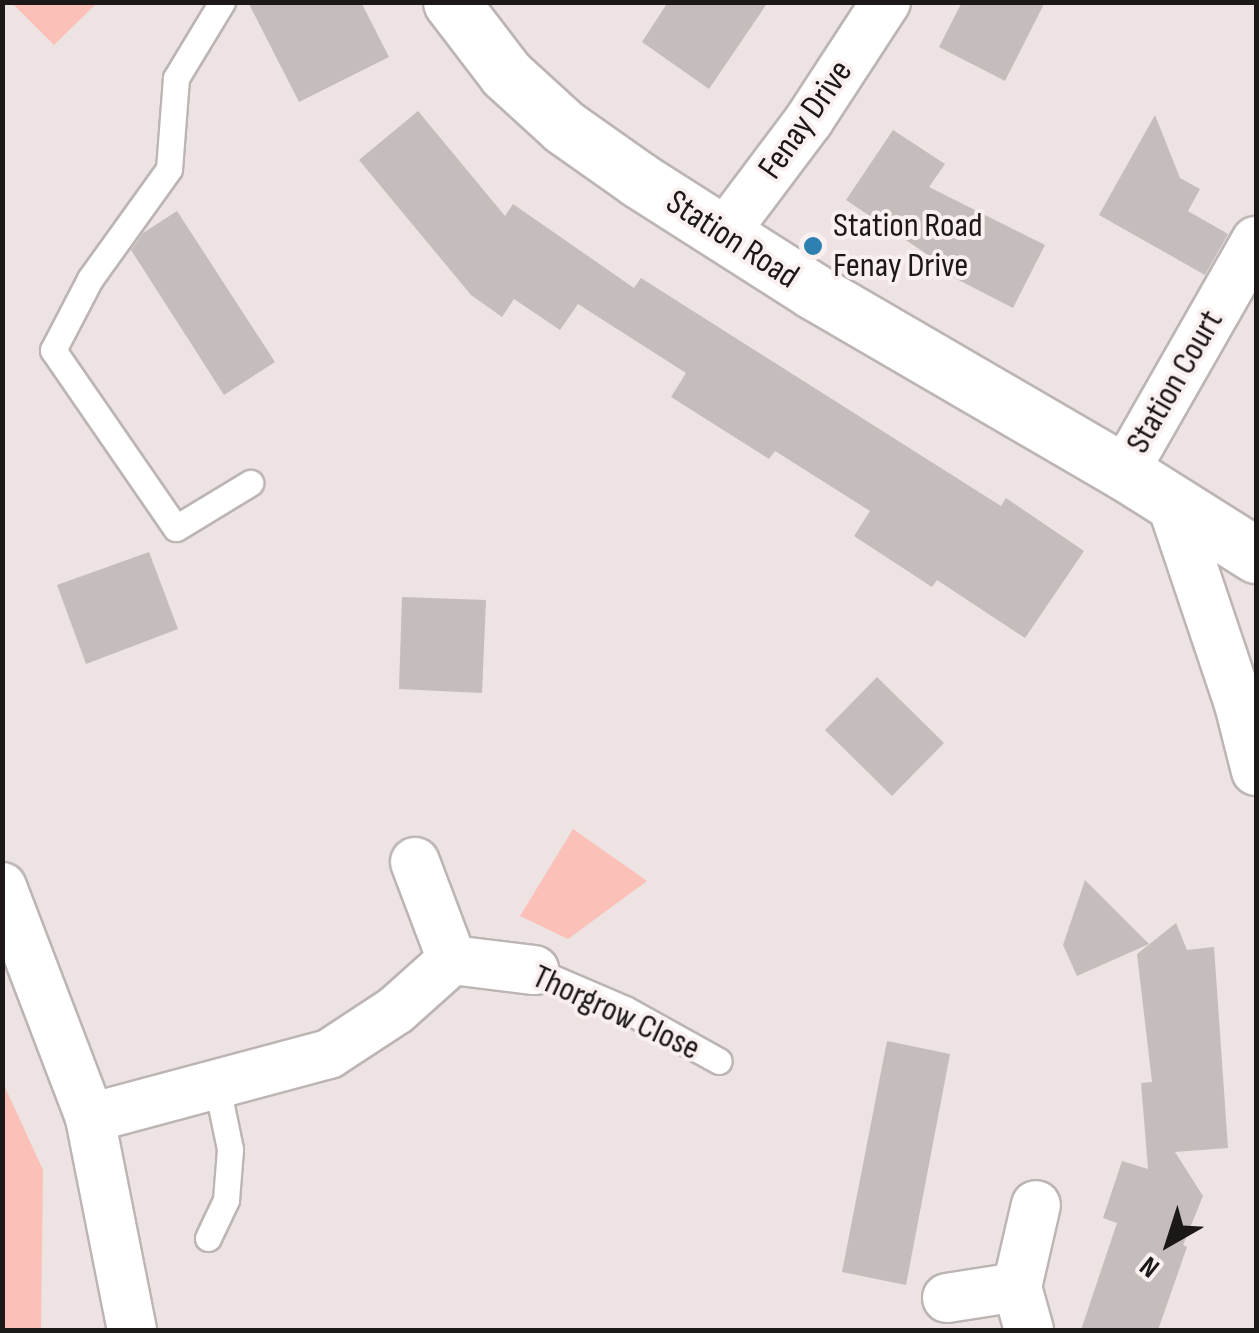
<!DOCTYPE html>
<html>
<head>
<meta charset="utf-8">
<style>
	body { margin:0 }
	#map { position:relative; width:1259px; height:1333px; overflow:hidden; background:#ece3e2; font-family:"Sofia Sans Condensed",sans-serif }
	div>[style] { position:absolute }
	.green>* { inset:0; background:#fbc0b7 }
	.building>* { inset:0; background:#c5bdbb }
	.roads { filter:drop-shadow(2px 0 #bdb5b4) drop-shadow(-2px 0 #bdb5b4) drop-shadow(0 2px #bdb5b4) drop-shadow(0 -2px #bdb5b4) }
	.service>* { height:25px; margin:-12.5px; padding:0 12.5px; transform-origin:12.5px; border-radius:12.5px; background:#fff }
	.minor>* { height:48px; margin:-24px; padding:0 24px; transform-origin:24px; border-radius:24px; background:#fff }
	.tertiary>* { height:55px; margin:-27.5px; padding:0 27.5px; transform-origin:27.5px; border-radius:27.5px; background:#fff }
	.dots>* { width:28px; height:28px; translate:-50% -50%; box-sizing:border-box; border:5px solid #f9f0ef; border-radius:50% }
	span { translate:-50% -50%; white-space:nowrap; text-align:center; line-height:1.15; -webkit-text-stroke:8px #f9f0ef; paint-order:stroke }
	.street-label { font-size:35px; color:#1b1817 }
	.poi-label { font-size:35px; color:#1b1817 }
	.left { translate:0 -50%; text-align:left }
	.frame { position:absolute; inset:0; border:5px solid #1b1817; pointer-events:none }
	.north { position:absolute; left:1119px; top:1193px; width:100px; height:100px; -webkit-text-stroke:8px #f9f0ef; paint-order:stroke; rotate:219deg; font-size:28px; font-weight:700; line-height:40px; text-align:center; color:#1b1817 }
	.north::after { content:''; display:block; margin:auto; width:35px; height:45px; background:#1b1817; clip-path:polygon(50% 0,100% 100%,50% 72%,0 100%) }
</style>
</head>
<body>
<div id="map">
	<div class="green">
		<i style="clip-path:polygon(12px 3px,97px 3px,54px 45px)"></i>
		<i style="clip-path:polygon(573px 829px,647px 881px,568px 939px,520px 916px)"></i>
		<i style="clip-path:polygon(3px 1083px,43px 1170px,41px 1330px,3px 1330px)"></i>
	</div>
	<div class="building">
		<i style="clip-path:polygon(248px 2px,361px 2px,389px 57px,299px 102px)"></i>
		<i style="clip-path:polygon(668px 2px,768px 2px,709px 89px,642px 42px)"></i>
		<i style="clip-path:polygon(962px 2px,1045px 2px,1005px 81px,939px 47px)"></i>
		<i style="clip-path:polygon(418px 111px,505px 216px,513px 204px,634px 288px,641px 278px,1001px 506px,1006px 498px,1084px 551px,1025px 638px,937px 580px,932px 587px,854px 536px,870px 511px,775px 451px,769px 459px,671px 397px,686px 373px,578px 304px,560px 330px,514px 299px,502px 317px,471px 295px,359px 160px)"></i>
		<i style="clip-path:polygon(1155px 115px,1180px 178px,1200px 189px,1188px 211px,1228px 234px,1205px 275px,1099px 215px)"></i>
		<i style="clip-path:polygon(893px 130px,945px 164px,929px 187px,1045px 245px,1013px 308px,943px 272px,946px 267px,846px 200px)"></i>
		<i style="clip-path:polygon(177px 211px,275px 362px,224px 395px,131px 250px,143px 233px)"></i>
		<i style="clip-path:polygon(149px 552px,178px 629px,86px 664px,57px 585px)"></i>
		<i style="clip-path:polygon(402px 597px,486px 600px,482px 693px,399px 689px)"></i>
		<i style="clip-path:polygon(877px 677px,944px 743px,892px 796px,825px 730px)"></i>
		<i style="clip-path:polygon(1085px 880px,1149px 944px,1077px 976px,1063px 945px)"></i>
		<i style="clip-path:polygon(1176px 923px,1187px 950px,1214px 947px,1228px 1148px,1175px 1152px,1203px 1196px,1183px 1245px,1187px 1247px,1158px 1330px,1081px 1330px,1117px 1223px,1103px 1218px,1122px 1161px,1148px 1169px,1141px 1083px,1152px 1082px,1137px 954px)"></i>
		<i style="clip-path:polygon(887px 1041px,950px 1054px,906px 1285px,842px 1272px)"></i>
	</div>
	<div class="roads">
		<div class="service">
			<i style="left:222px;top:2px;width:89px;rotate:121.2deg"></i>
			<i style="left:176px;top:78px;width:91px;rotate:94.4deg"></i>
			<i style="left:169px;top:169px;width:135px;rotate:125.7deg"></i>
			<i style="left:90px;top:279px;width:80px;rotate:117.5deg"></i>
			<i style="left:53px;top:350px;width:216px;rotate:55.4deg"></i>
			<i style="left:176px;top:528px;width:87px;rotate:-31.3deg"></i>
			<i style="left:534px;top:970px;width:99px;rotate:23.2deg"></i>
			<i style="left:625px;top:1009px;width:107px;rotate:29deg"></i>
			<i style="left:208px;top:1238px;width:42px;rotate:-64.7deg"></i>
			<i style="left:226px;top:1200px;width:51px;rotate:-85.5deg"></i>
			<i style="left:230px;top:1149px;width:64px;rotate:-101.7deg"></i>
		</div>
		<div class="minor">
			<i style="left:722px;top:236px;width:145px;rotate:-53.1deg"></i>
			<i style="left:809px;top:120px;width:141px;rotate:-56.9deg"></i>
			<i style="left:1124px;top:472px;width:266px;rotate:-60.3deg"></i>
			<i style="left:1171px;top:502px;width:213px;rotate:71.4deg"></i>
			<i style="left:1239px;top:704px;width:69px;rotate:75.8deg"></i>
			<i style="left:415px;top:862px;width:105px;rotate:69.3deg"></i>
			<i style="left:2px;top:887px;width:247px;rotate:69.1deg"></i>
			<i style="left:90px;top:1118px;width:216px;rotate:78.8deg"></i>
			<i style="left:90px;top:1118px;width:247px;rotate:-15deg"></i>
			<i style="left:329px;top:1054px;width:80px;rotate:-33.3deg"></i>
			<i style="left:396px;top:1010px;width:75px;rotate:-41.8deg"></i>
			<i style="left:452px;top:960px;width:83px;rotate:7deg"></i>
			<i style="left:947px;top:1298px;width:71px;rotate:-8.9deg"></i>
			<i style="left:1029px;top:1330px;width:45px;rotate:-105.6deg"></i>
			<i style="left:1017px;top:1287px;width:84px;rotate:-77deg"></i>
		</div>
		<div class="tertiary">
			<i style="left:451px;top:2px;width:91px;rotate:52.6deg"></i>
			<i style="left:506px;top:74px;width:79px;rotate:42.4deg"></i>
			<i style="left:564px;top:127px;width:92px;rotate:35.2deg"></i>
			<i style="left:639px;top:180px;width:206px;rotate:32.5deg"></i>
			<i style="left:813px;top:291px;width:360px;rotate:30.2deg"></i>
			<i style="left:1124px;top:472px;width:156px;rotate:32.2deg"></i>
		</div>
	</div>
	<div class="dots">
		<i style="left:813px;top:246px;background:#2e80b1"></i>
	</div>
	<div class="street-label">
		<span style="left:806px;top:120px;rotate:-55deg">Fenay Drive</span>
		<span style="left:732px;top:240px;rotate:33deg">Station Road</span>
		<span style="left:1175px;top:382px;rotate:-60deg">Station Court</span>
		<span style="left:616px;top:1013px;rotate:25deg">Thorgrow Close</span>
	</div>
	<div class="poi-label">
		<span class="left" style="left:833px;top:246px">Station Road<br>Fenay Drive</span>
	</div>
	<div class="frame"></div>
	<div class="north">N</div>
</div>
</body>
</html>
